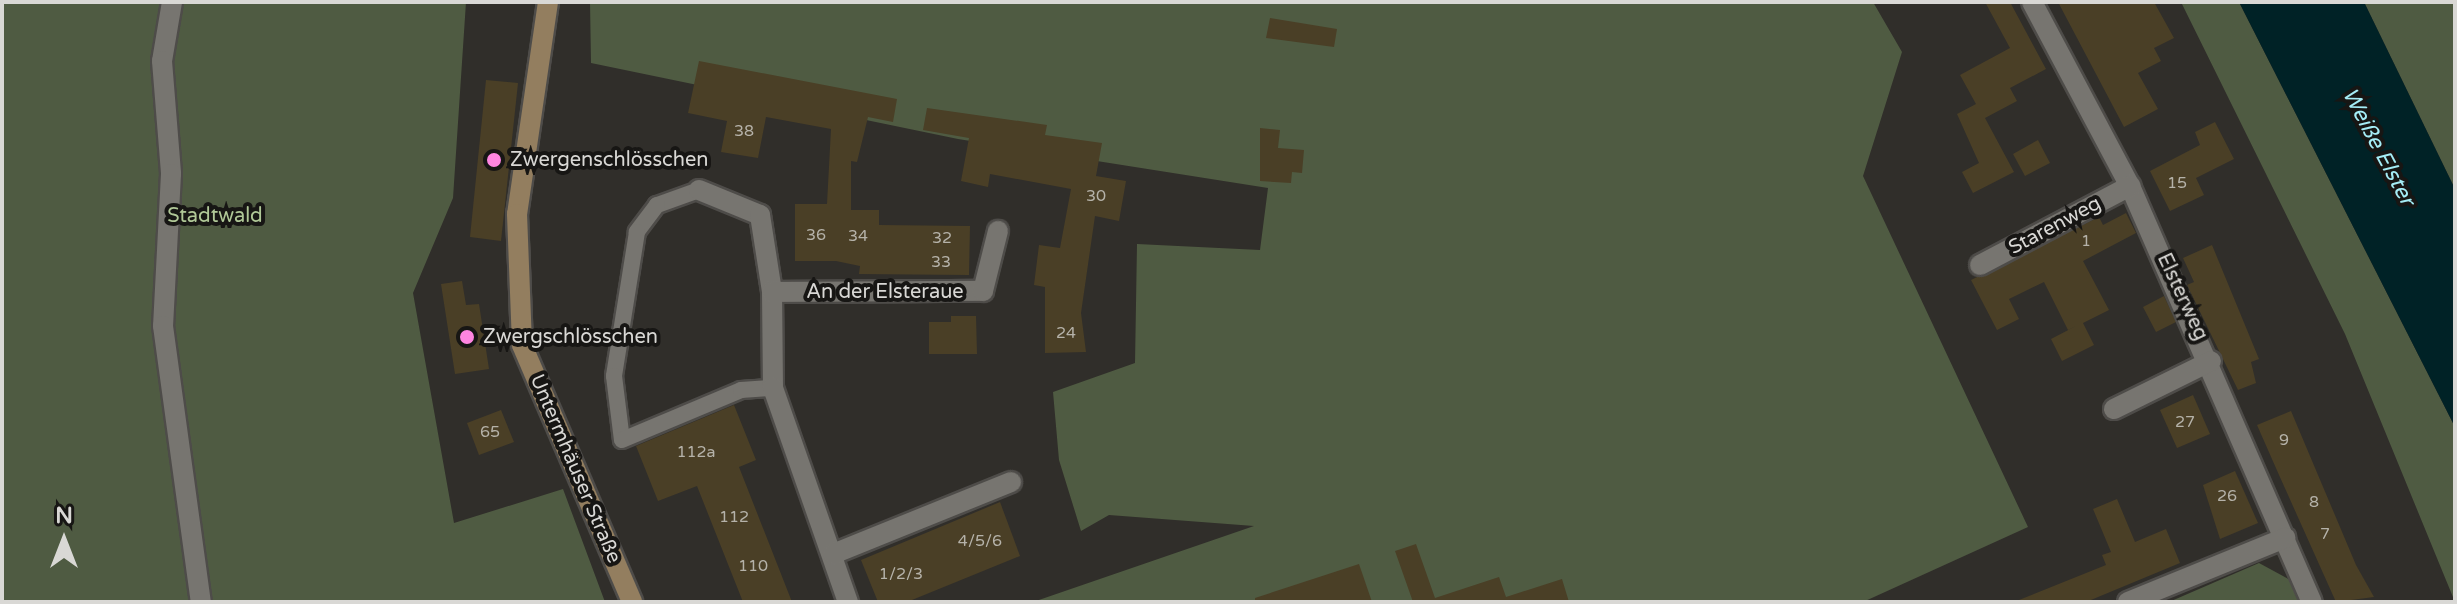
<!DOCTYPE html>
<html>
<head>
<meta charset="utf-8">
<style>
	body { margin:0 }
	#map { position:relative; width:2457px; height:604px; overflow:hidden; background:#302e2a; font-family:"Varela Round",sans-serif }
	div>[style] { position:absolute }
	.green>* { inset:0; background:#4f5b42 }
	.water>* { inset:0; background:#002226 }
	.building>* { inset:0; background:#4a3f26 }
	.roads { filter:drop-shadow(2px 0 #4e4c49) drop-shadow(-2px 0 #4e4c49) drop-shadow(0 2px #4e4c49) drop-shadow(0 -2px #4e4c49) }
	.service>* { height:16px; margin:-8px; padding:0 8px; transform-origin:8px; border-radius:8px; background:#777570 }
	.minor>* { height:20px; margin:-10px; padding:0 10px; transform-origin:10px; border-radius:10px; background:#777570 }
	.secondary>* { height:20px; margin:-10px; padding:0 10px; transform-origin:10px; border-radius:10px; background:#937e5f }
	.dots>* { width:22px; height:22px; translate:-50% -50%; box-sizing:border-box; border:4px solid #171614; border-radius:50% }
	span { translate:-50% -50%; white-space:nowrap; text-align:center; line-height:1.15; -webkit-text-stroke:8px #171614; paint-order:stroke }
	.number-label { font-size:16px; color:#b5b2a9 }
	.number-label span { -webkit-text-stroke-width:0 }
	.poi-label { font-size:20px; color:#d9d8d5 }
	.left { translate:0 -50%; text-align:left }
	.park-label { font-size:20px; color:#b0c897 }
	.street-label { font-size:20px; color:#d9d8d5 }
	.water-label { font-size:22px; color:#a5edf6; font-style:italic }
	.frame { position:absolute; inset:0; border:4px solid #d9d8d5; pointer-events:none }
	.north { position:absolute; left:24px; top:500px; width:80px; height:80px; -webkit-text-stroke:6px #171614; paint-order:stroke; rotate:0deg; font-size:22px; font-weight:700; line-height:32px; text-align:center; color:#d9d8d5 }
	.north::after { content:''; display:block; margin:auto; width:28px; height:36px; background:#d9d8d5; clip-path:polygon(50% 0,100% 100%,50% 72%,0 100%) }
</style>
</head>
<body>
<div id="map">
	<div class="green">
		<i style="clip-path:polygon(2px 2px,466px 2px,453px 198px,413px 293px,454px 523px,563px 489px,605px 602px,2px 602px)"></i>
		<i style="clip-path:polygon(590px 2px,1873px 2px,1902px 52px,1863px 176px,2028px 527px,1863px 602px,1033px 602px,1254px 526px,1109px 515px,1081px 531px,1059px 460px,1053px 392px,1135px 363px,1137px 244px,1260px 250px,1268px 188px,958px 139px,591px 63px)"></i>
		<i style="clip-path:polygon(2181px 2px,2239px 2px,2455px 427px,2455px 602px,2345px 334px)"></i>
		<i style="clip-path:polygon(2364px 2px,2455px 2px,2455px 189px)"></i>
		<i style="clip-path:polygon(2259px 563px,2292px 581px,2301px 602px,2169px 602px)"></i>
	</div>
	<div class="water">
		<i style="clip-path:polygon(2239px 2px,2364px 2px,2455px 189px,2455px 427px)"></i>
	</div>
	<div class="building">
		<i style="clip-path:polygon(1985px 2px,2010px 2px,2046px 69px,2010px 88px,2017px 101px,1985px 118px,2014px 172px,1973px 193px,1962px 172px,1979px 163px,1957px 114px,1976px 104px,1960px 75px,2010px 48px)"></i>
		<i style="clip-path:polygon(2058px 2px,2154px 2px,2174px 38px,2154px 48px,2161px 61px,2138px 73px,2158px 109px,2124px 127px)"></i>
		<i style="clip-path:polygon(1270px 18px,1337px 29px,1334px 47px,1266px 38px)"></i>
		<i style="clip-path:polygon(699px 61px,897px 99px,893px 122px,868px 117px,857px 162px,851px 161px,851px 210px,879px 210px,879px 225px,970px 226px,969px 275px,859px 274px,860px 266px,836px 261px,795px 261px,795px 204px,827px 204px,831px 129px,766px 117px,758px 158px,721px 152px,727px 121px,688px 113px)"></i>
		<i style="clip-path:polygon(486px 80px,518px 83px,501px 241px,470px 237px)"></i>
		<i style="clip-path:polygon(927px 108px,1047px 125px,1045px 135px,1102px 143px,1096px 176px,1126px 181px,1119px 221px,1095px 216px,1081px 313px,1086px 352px,1045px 353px,1045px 287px,1034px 285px,1039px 245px,1060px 248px,1071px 189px,990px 174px,988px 187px,961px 181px,969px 138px,923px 130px)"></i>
		<i style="clip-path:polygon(2215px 122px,2234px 159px,2196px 178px,2204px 195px,2170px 211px,2150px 171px,2200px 145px,2195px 132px)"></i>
		<i style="clip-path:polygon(1260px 128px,1280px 130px,1278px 148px,1304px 150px,1302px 173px,1292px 172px,1291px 183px,1260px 181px)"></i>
		<i style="clip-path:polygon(2038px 140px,2050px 163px,2025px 176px,2013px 154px)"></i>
		<i style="clip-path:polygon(2126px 213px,2136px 233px,2083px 261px,2109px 310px,2083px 323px,2094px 345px,2062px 361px,2051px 339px,2076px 326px,2068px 330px,2044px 282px,2009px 299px,2019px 319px,1997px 330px,1971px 280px,2099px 217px,2103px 225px)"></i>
		<i style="clip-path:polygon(2212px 245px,2259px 359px,2251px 362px,2256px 383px,2238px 390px,2187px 285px,2194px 282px,2183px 258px)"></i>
		<i style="clip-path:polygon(462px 281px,466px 305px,479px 304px,489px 369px,455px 374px,441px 284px)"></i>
		<i style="clip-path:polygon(2164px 296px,2176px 322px,2156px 332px,2143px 307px)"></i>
		<i style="clip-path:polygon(951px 316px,976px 316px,977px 354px,929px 354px,929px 322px,951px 322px)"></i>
		<i style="clip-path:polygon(2193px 395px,2210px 434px,2177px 448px,2160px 410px)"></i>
		<i style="clip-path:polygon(734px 405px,756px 460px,739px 467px,792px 602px,743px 602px,697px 486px,658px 501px,636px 446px)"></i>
		<i style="clip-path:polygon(501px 410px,514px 442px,479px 455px,467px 423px)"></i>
		<i style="clip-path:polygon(2291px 411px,2356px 565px,2374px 597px,2336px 602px,2279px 475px,2257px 425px)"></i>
		<i style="clip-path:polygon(2235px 471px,2258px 523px,2220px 539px,2203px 485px)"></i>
		<i style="clip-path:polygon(2117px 499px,2135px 542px,2166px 529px,2180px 563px,2086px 602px,2014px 602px,2106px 565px,2102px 555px,2111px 552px,2093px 509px)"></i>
		<i style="clip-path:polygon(1000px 502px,1020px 556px,907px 602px,878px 602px,861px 560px)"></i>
		<i style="clip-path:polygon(1416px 544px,1435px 598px,1499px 577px,1506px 597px,1562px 579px,1569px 602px,1413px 602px,1395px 551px)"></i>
		<i style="clip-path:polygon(1359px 564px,1372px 602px,1255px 602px,1255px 598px)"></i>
	</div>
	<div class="roads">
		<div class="service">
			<i style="left:699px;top:190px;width:45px;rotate:160.3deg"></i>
			<i style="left:657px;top:205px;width:34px;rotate:127deg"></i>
			<i style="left:637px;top:232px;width:146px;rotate:99.1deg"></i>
			<i style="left:614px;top:376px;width:64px;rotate:82.9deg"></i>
			<i style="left:622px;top:440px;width:129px;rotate:-22.8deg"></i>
			<i style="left:741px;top:390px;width:32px;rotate:-4deg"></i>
		</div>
		<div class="minor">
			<i style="left:172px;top:2px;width:60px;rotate:99.6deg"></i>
			<i style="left:162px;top:61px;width:113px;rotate:85.4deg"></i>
			<i style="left:171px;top:174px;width:152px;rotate:93deg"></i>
			<i style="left:163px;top:326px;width:279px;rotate:82.2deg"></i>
			<i style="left:2032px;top:2px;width:208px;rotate:62deg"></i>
			<i style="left:2130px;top:186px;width:454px;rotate:66.4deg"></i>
			<i style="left:699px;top:190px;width:66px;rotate:22.3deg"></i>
			<i style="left:760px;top:215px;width:78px;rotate:81.1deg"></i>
			<i style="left:772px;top:292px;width:96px;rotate:89.4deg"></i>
			<i style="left:773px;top:388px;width:227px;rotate:70.7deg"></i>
			<i style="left:1980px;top:265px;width:170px;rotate:-27.8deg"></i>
			<i style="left:772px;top:292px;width:211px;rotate:-0.3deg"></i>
			<i style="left:983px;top:291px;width:62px;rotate:-76deg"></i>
			<i style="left:2114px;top:409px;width:108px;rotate:-26.3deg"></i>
			<i style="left:833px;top:554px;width:192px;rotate:-22deg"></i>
			<i style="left:2128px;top:602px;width:170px;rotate:-22.2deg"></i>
		</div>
		<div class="secondary">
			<i style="left:548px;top:2px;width:214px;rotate:98.3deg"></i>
			<i style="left:517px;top:214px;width:131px;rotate:87.8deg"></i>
			<i style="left:522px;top:345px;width:280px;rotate:66.8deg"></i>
		</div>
	</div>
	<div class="dots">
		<i style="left:494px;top:160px;background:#fe85e0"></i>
		<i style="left:467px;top:337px;background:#fe85e0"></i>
	</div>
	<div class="number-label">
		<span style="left:744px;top:131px">38</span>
		<span style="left:2177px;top:183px">15</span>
		<span style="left:1096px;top:196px">30</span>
		<span style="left:816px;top:235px">36</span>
		<span style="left:858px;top:236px">34</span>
		<span style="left:942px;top:238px">32</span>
		<span style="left:2086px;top:241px">1</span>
		<span style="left:941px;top:262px">33</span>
		<span style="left:1066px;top:333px">24</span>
		<span style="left:2185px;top:422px">27</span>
		<span style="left:490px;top:432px">65</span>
		<span style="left:2284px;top:440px">9</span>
		<span style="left:696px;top:452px">112a</span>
		<span style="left:2227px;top:496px">26</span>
		<span style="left:2314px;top:502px">8</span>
		<span style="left:734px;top:517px">112</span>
		<span style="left:2325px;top:534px">7</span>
		<span style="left:980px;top:541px">4/5/6</span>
		<span style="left:753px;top:566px">110</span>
		<span style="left:901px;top:574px">1/2/3</span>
	</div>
	<div class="poi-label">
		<span class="left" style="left:510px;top:160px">Zwergenschlösschen</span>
		<span class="left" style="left:483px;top:337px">Zwergschlösschen</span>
	</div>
	<div class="park-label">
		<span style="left:215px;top:216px">Stadtwald</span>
	</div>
	<div class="street-label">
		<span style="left:2055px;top:226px;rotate:-28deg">Starenweg</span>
		<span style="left:885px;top:292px">An der Elsteraue</span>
		<span style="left:2182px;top:297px;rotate:65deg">Elsterweg</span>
		<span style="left:575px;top:469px;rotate:67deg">Untermhäuser Straße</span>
	</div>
	<div class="water-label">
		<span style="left:2378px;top:147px;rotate:62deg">Weiße Elster</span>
	</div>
	<div class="frame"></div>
	<div class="north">N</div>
</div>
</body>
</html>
